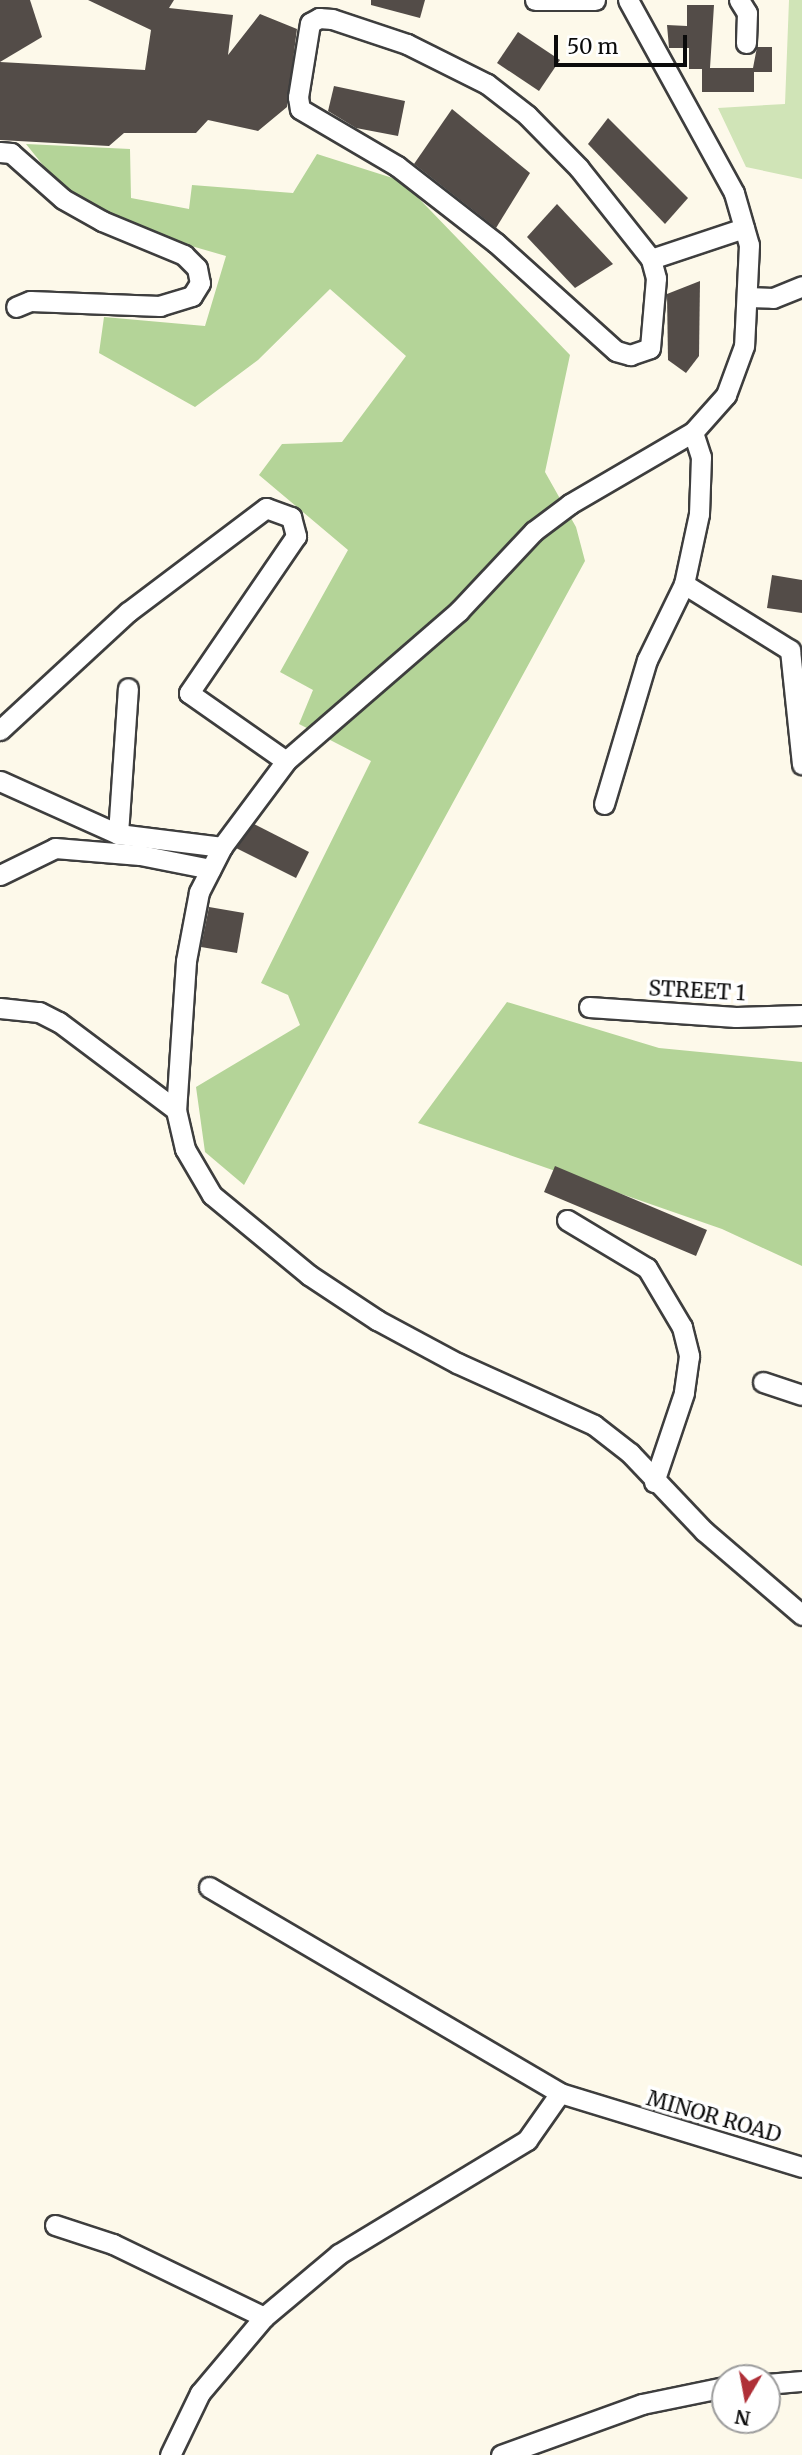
<!DOCTYPE html>
<html>
<head>
<meta charset="utf-8">
<style>
	body { margin:0 }
	#map { position:relative; width:802px; height:2455px; overflow:hidden; background:#fdf9ea; font-family:Merriweather,serif }
	div>[style] { position:absolute }
	.green>* { inset:0; background:#d0e4b7 }
	.forest>* { inset:0; background:#b4d498 }
	.building>* { inset:0; background:#534c48 }
	.roads { filter:drop-shadow(2px 0 #3e3e3e) drop-shadow(-2px 0 #3e3e3e) drop-shadow(0 2px #3e3e3e) drop-shadow(0 -2px #3e3e3e) }
	.minor>* { height:19px; margin:-9.5px; padding:0 9.5px; transform-origin:9.5px; border-radius:9.5px; background:#fff }
	span { translate:-50% -50%; white-space:nowrap; text-align:center; line-height:1.15; -webkit-text-stroke:7px #fff; paint-order:stroke }
	.street-label { font-size:21px; color:#0b0b0b }
	.north { position:absolute; left:711px; top:2364px; width:70px; height:70px; box-sizing:border-box; background:#fff; border:2px solid #9d9d9d; border-radius:50%; rotate:190deg; font-size:19px; font-weight:700; line-height:28px; text-align:center; color:#0b0b0b }
	.north::after { content:''; display:block; margin:auto; width:24px; height:32px; background:#af2f37; clip-path:polygon(50% 0,100% 100%,50% 72%,0 100%) }
	.scale { position:absolute; left:554px; top:35px; width:133px; height:32px; box-sizing:border-box; border:4px solid #0b0b0b; border-top:0; padding-left:9px; font-size:21px; line-height:24px; white-space:nowrap; color:#0b0b0b; -webkit-text-stroke:5px #fff; paint-order:stroke }
</style>
</head>
<body>
<div id="map">
	<div class="green">
		<i style="clip-path:polygon(789px 0,802px 0,802px 179px,746px 167px,718px 108px,785px 104px)"></i>
	</div>
	<div class="forest">
		<i style="clip-path:polygon(26px 144px,130px 149px,131px 198px,189px 209px,192px 185px,293px 193px,317px 154px,402px 181px,570px 355px,545px 472px,576px 527px,585px 561px,244px 1185px,205px 1152px,196px 1087px,300px 1025px,288px 995px,261px 983px,371px 761px,299px 724px,313px 690px,280px 672px,348px 550px,259px 475px,282px 444px,342px 442px,406px 356px,330px 289px,258px 360px,195px 407px,99px 353px,104px 317px,205px 326px,226px 256px,136px 230px,67px 195px)"></i>
		<i style="clip-path:polygon(507px 1002px,659px 1048px,802px 1062px,802px 1266px,722px 1229px,418px 1123px)"></i>
	</div>
	<div class="building">
		<i style="clip-path:polygon(0 0,30px 0,42px 37px,0 62px)"></i>
		<i style="clip-path:polygon(88px 0,174px 0,169px 8px,233px 15px,228px 55px,260px 14px,297px 29px,287px 107px,258px 131px,208px 120px,196px 133px,124px 133px,109px 146px,0 140px,0 62px,145px 70px,151px 30px)"></i>
		<i style="clip-path:polygon(371px 0,425px 0,420px 18px,371px 5px)"></i>
		<i style="clip-path:polygon(687px 5px,714px 5px,710px 68px,753px 68px,757px 47px,772px 47px,772px 72px,754px 72px,754px 92px,702px 92px,702px 69px,689px 69px,689px 48px,669px 48px,667px 25px,687px 26px)"></i>
		<i style="clip-path:polygon(518px 32px,560px 60px,539px 91px,497px 63px)"></i>
		<i style="clip-path:polygon(334px 86px,405px 101px,398px 136px,356px 128px,328px 111px)"></i>
		<i style="clip-path:polygon(452px 109px,530px 173px,496px 228px,414px 164px)"></i>
		<i style="clip-path:polygon(608px 118px,688px 198px,665px 224px,588px 144px)"></i>
		<i style="clip-path:polygon(557px 204px,613px 264px,575px 288px,527px 237px)"></i>
		<i style="clip-path:polygon(700px 281px,699px 356px,686px 373px,668px 360px,667px 294px)"></i>
		<i style="clip-path:polygon(772px 575px,802px 580px,802px 613px,767px 608px)"></i>
		<i style="clip-path:polygon(254px 824px,309px 852px,296px 878px,236px 848px)"></i>
		<i style="clip-path:polygon(209px 907px,244px 913px,237px 953px,201px 947px)"></i>
		<i style="clip-path:polygon(555px 1166px,707px 1230px,696px 1256px,544px 1192px)"></i>
	</div>
	<div class="roads">
		<div class="minor">
			<i style="left:535px;top:0;width:60px"></i>
			<i style="left:628px;top:0;width:220px;rotate:61.2deg"></i>
			<i style="left:734px;top:193px;width:54px;rotate:73.9deg"></i>
			<i style="left:749px;top:245px;width:101px;rotate:92.8deg"></i>
			<i style="left:744px;top:346px;width:52px;rotate:110.2deg"></i>
			<i style="left:726px;top:395px;width:50px;rotate:131.7deg"></i>
			<i style="left:693px;top:432px;width:143px;rotate:149.7deg"></i>
			<i style="left:570px;top:504px;width:45px;rotate:143.1deg"></i>
			<i style="left:534px;top:531px;width:110px;rotate:133.2deg"></i>
			<i style="left:459px;top:611px;width:229px;rotate:139.1deg"></i>
			<i style="left:286px;top:761px;width:107px;rotate:126.7deg"></i>
			<i style="left:222px;top:847px;width:51px;rotate:117.1deg"></i>
			<i style="left:199px;top:892px;width:70px;rotate:100.7deg"></i>
			<i style="left:186px;top:961px;width:149px;rotate:93.8deg"></i>
			<i style="left:176px;top:1110px;width:40px;rotate:77deg"></i>
			<i style="left:185px;top:1149px;width:53px;rotate:59.6deg"></i>
			<i style="left:212px;top:1195px;width:126px;rotate:39.5deg"></i>
			<i style="left:309px;top:1275px;width:82px;rotate:33.5deg"></i>
			<i style="left:377px;top:1320px;width:91px;rotate:28.3deg"></i>
			<i style="left:457px;top:1363px;width:150px;rotate:24.3deg"></i>
			<i style="left:594px;top:1425px;width:46px;rotate:37.9deg"></i>
			<i style="left:630px;top:1453px;width:108px;rotate:46.5deg"></i>
			<i style="left:704px;top:1531px;width:129px;rotate:40.6deg"></i>
			<i style="left:739px;top:0;width:15px;rotate:58deg"></i>
			<i style="left:747px;top:13px;width:30px;rotate:92deg"></i>
			<i style="left:0;top:152px;width:11px;rotate:5deg"></i>
			<i style="left:11px;top:153px;width:69px;rotate:41.5deg"></i>
			<i style="left:63px;top:199px;width:45px;rotate:29.4deg"></i>
			<i style="left:102px;top:221px;width:89px;rotate:22.5deg"></i>
			<i style="left:184px;top:255px;width:18px;rotate:45deg"></i>
			<i style="left:197px;top:268px;width:15px;rotate:79deg"></i>
			<i style="left:200px;top:283px;width:15px;rotate:122deg"></i>
			<i style="left:192px;top:296px;width:34px;rotate:163deg"></i>
			<i style="left:160px;top:306px;width:130px;rotate:-177.8deg"></i>
			<i style="left:30px;top:301px;width:15px;rotate:157deg"></i>
			<i style="left:651px;top:259px;width:116px;rotate:-128.4deg"></i>
			<i style="left:579px;top:168px;width:74px;rotate:-134.5deg"></i>
			<i style="left:527px;top:115px;width:51px;rotate:-142.2deg"></i>
			<i style="left:487px;top:84px;width:89px;rotate:-153.4deg"></i>
			<i style="left:407px;top:44px;width:79px;rotate:-161.6deg"></i>
			<i style="left:332px;top:19px;width:13px;rotate:-176deg"></i>
			<i style="left:319px;top:18px;width:10px;rotate:151deg"></i>
			<i style="left:310px;top:23px;width:75px;rotate:99.2deg"></i>
			<i style="left:298px;top:97px;width:12px;rotate:81deg"></i>
			<i style="left:300px;top:109px;width:113px;rotate:30.4deg"></i>
			<i style="left:397px;top:166px;width:125px;rotate:37.9deg"></i>
			<i style="left:496px;top:243px;width:161px;rotate:42deg"></i>
			<i style="left:616px;top:351px;width:15px;rotate:16deg"></i>
			<i style="left:630px;top:355px;width:21px;rotate:-19deg"></i>
			<i style="left:650px;top:348px;width:70px;rotate:-85.1deg"></i>
			<i style="left:656px;top:278px;width:20px;rotate:-105deg"></i>
			<i style="left:651px;top:259px;width:98px;rotate:-18.4deg"></i>
			<i style="left:748px;top:297px;width:25px;rotate:2deg"></i>
			<i style="left:773px;top:298px;width:31px;rotate:-22deg"></i>
			<i style="left:684px;top:584px;width:125px;rotate:31.9deg"></i>
			<i style="left:790px;top:650px;width:115px;rotate:84deg"></i>
			<i style="left:0;top:730px;width:174px;rotate:-42.7deg"></i>
			<i style="left:128px;top:612px;width:173px;rotate:-37deg"></i>
			<i style="left:266px;top:508px;width:27px;rotate:20deg"></i>
			<i style="left:291px;top:517px;width:20px;rotate:75deg"></i>
			<i style="left:296px;top:536px;width:190px;rotate:124.3deg"></i>
			<i style="left:189px;top:693px;width:118px;rotate:35deg"></i>
			<i style="left:0;top:781px;width:129px;rotate:24.2deg"></i>
			<i style="left:118px;top:834px;width:105px;rotate:7.1deg"></i>
			<i style="left:604px;top:804px;width:150px;rotate:-73.4deg"></i>
			<i style="left:647px;top:660px;width:85px;rotate:-64deg"></i>
			<i style="left:684px;top:584px;width:72px;rotate:-77.9deg"></i>
			<i style="left:699px;top:514px;width:57px;rotate:-88deg"></i>
			<i style="left:701px;top:457px;width:26px;rotate:-108deg"></i>
			<i style="left:118px;top:834px;width:146px;rotate:-86.1deg"></i>
			<i style="left:0;top:875px;width:61px;rotate:-26.1deg"></i>
			<i style="left:55px;top:848px;width:85px;rotate:4.7deg"></i>
			<i style="left:140px;top:855px;width:72px;rotate:11.2deg"></i>
			<i style="left:589px;top:1007px;width:147px;rotate:3.9deg"></i>
			<i style="left:736px;top:1017px;width:66px;rotate:-1.7deg"></i>
			<i style="left:0;top:1008px;width:39px;rotate:6deg"></i>
			<i style="left:39px;top:1012px;width:22px;rotate:27deg"></i>
			<i style="left:59px;top:1022px;width:146px;rotate:36.9deg"></i>
			<i style="left:567px;top:1220px;width:93px;rotate:31deg"></i>
			<i style="left:647px;top:1268px;width:69px;rotate:59.3deg"></i>
			<i style="left:682px;top:1327px;width:30px;rotate:76deg"></i>
			<i style="left:689px;top:1356px;width:37px;rotate:98deg"></i>
			<i style="left:684px;top:1393px;width:94px;rotate:108.6deg"></i>
			<i style="left:763px;top:1382px;width:41px;rotate:18.4deg"></i>
			<i style="left:209px;top:1887px;width:407px;rotate:30.4deg"></i>
			<i style="left:55px;top:2225px;width:61px;rotate:18.1deg"></i>
			<i style="left:113px;top:2244px;width:168px;rotate:25.8deg"></i>
			<i style="left:767px;top:2384px;width:35px;rotate:-5deg"></i>
			<i style="left:170px;top:2455px;width:69px;rotate:-64.2deg"></i>
			<i style="left:200px;top:2393px;width:99px;rotate:-49.9deg"></i>
			<i style="left:264px;top:2317px;width:98px;rotate:-40deg"></i>
			<i style="left:339px;top:2254px;width:220px;rotate:-31.2deg"></i>
			<i style="left:527px;top:2140px;width:57px;rotate:-54.9deg"></i>
			<i style="left:560px;top:2093px;width:253px;rotate:17deg"></i>
			<i style="left:501px;top:2455px;width:150px;rotate:-19.9deg"></i>
			<i style="left:642px;top:2404px;width:85px;rotate:-11.6deg"></i>
		</div>
	</div>
	<div class="street-label">
		<span style="left:697px;top:991px;rotate:3deg">STREET 1</span>
		<span style="left:714px;top:2117px;rotate:16deg">MINOR ROAD</span>
	</div>
	<div class="north">N</div>
	<div class="scale">50 m</div>
</div>
</body>
</html>
